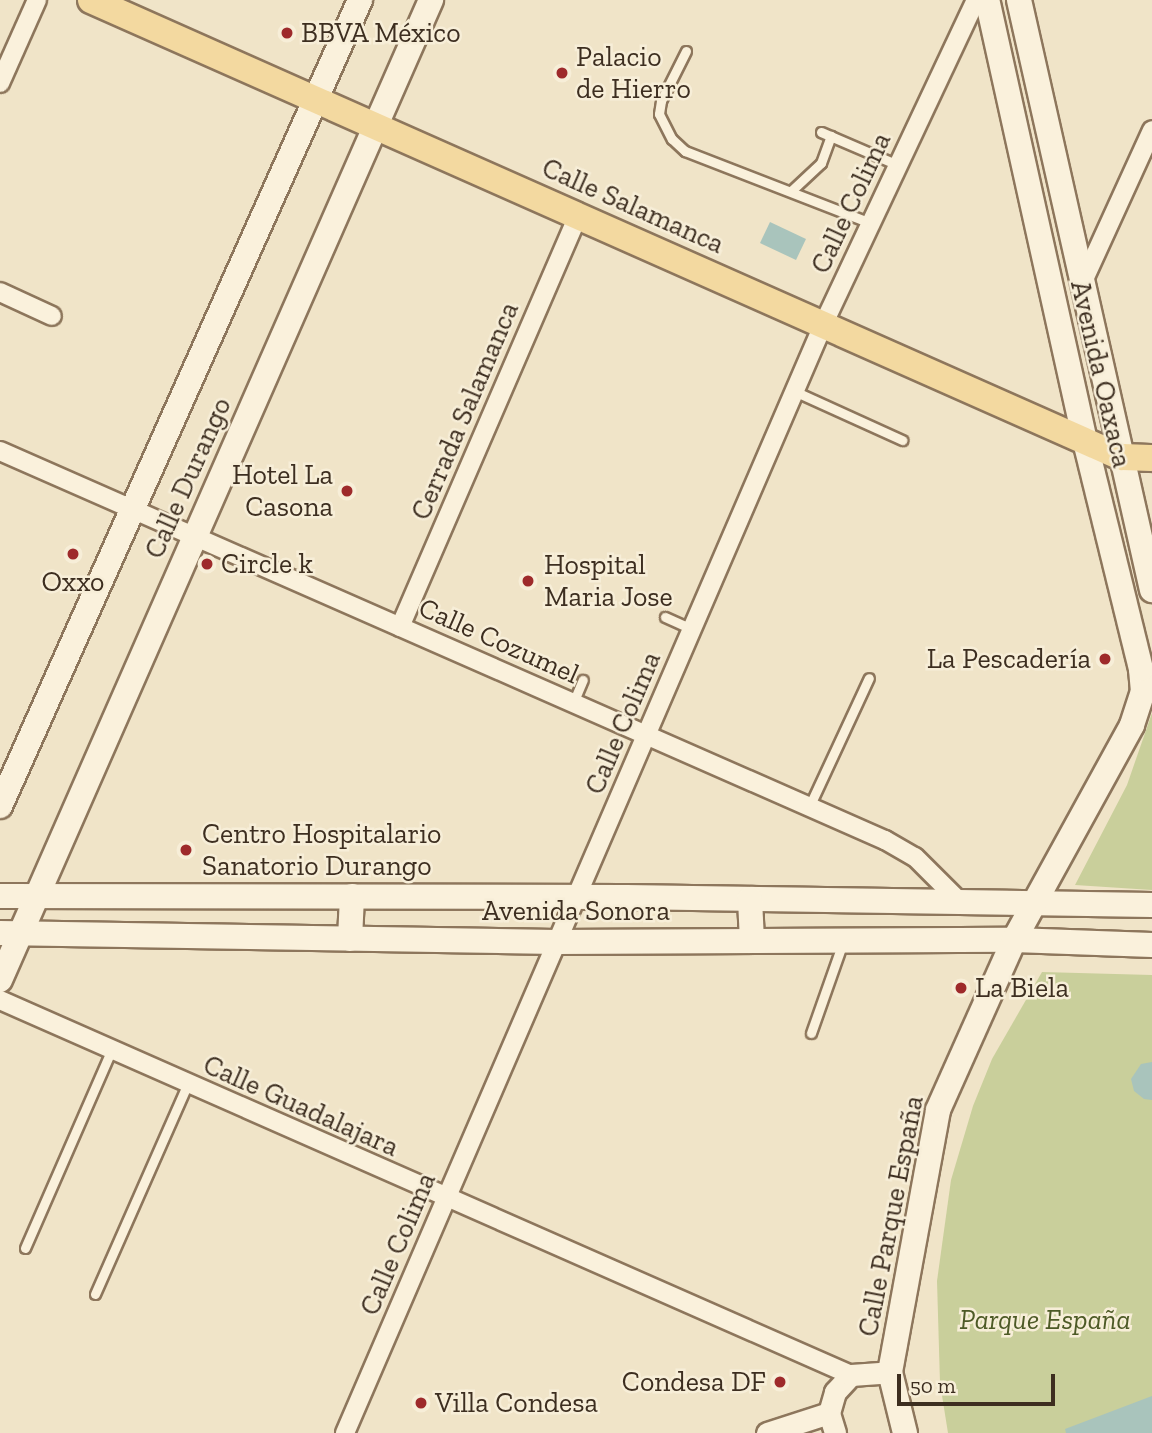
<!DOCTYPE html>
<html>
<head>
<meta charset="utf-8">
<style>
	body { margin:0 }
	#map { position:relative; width:1152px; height:1433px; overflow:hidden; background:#f0e4c8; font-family:"Zilla Slab",serif }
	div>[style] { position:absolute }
	.green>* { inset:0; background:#c9cf9b }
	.water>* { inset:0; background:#a9c4bc }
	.roads { filter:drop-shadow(2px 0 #8d765c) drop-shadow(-2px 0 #8d765c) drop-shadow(0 2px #8d765c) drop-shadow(0 -2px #8d765c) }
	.service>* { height:9px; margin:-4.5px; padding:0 4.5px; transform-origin:4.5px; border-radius:4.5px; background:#faf1dc }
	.minor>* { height:18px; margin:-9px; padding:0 9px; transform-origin:9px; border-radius:9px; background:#faf1dc }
	.tertiary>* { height:21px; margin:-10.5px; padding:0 10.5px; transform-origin:10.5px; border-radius:10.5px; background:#faf1dc }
	.secondary>* { height:24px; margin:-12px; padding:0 12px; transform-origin:12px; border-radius:12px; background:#faf1dc }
	.primary>* { height:26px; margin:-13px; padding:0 13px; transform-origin:13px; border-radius:13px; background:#f3d9a0 }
	.dots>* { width:19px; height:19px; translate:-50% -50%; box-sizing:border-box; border:4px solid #f7eed8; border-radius:50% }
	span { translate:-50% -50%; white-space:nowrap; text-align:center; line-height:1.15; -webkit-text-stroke:5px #f7eed8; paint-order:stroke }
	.poi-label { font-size:28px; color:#3d2e20 }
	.left { translate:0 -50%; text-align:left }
	.right { translate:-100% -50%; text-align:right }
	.street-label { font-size:28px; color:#3d2e20 }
	.park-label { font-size:28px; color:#4d5a26; font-style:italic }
	.scale { position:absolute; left:897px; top:1374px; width:158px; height:32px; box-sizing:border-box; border:4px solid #3d2e20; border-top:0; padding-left:9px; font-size:21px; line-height:24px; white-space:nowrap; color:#3d2e20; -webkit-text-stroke:5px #f7eed8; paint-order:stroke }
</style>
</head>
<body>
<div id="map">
	<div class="green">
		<i style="clip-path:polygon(1152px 713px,1152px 890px,1075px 885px,1127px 785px)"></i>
		<i style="clip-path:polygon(1042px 972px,1152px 975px,1152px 1433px,948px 1433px,940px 1383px,937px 1281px,951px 1180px,973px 1106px,992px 1059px)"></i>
	</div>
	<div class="water">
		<i style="clip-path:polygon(770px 222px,806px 239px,796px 260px,760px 243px)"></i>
		<i style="clip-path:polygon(1152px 1062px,1152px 1100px,1144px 1099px,1134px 1091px,1131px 1079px,1141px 1064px)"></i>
		<i style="clip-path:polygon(1152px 1396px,1152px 1433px,1066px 1433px,1065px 1429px)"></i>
	</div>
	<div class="roads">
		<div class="service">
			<i style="left:686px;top:51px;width:56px;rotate:116.6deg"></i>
			<i style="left:661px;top:101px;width:13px;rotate:99deg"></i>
			<i style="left:659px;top:114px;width:28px;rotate:63deg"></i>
			<i style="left:672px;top:139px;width:18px;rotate:43deg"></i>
			<i style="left:685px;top:151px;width:199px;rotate:21.2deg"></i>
			<i style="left:821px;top:132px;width:84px;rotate:23.2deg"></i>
			<i style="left:791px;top:191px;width:41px;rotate:-43deg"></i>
			<i style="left:821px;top:163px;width:29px;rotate:-70deg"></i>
			<i style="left:794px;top:391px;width:119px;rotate:24.4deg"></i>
			<i style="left:665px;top:617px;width:30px;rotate:24deg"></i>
			<i style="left:573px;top:703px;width:25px;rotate:-67deg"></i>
			<i style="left:809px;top:807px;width:142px;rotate:-65.1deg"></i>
			<i style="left:811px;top:1033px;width:96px;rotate:-70.6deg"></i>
			<i style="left:25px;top:1248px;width:215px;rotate:-66.4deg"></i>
			<i style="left:95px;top:1294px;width:228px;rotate:-66.2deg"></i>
		</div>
		<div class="minor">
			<i style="left:0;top:83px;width:91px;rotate:-66deg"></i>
			<i style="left:1081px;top:286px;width:171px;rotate:-65.5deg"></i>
			<i style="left:0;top:292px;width:57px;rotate:24.8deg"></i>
			<i style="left:0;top:451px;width:967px;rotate:23.73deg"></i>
			<i style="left:885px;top:840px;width:34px;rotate:30deg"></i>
			<i style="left:915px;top:857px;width:65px;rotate:45deg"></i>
			<i style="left:400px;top:627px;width:448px;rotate:-66.6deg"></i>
			<i style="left:0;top:1000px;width:930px;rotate:23.78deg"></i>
			<i style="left:345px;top:1433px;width:1207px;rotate:-66.66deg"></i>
			<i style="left:823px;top:325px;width:359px;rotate:-64.8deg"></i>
		</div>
		<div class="tertiary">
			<i style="left:829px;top:1413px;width:21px;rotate:73deg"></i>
			<i style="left:767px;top:1433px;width:65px;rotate:-17.9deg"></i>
			<i style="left:829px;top:1413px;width:22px;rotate:-74deg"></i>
			<i style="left:835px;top:1392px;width:23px;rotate:-47deg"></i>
			<i style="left:851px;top:1375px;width:39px;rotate:-4deg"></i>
		</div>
		<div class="secondary">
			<i style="left:1019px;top:0;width:605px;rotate:77.3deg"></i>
			<i style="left:0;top:806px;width:883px;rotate:-65.93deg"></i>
			<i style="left:0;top:896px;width:626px;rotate:0.09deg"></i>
			<i style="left:626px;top:897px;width:526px;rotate:0.87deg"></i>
			<i style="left:750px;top:899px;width:42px;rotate:87.3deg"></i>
			<i style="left:0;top:933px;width:556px;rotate:0.93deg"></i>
			<i style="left:556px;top:942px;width:458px;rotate:-0.3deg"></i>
			<i style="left:1014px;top:940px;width:138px;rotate:2.1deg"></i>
			<i style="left:350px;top:939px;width:43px;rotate:-87.3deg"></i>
			<i style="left:0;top:980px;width:1071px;rotate:-66.26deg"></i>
			<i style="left:905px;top:1433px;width:63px;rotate:-103.8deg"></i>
			<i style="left:890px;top:1372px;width:266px;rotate:-79.6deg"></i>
			<i style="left:938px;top:1110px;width:186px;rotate:-65.9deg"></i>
			<i style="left:1014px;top:940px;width:245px;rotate:-61.2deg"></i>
			<i style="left:1132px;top:725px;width:35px;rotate:-72deg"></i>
			<i style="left:1143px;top:692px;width:23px;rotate:-95deg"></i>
			<i style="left:1141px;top:669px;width:235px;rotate:-103.8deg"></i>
			<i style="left:1085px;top:441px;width:452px;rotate:-102.5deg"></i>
		</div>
		<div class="primary">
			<i style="left:91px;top:0;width:1127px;rotate:23.93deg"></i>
			<i style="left:1121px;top:457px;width:31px;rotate:2deg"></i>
		</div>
	</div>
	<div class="dots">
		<i style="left:287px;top:33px;background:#9e2a2b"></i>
		<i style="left:562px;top:73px;background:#9e2a2b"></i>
		<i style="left:347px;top:491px;background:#9e2a2b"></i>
		<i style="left:73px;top:554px;background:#9e2a2b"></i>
		<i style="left:207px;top:564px;background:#9e2a2b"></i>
		<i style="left:528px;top:581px;background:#9e2a2b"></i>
		<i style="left:1105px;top:659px;background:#9e2a2b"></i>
		<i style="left:186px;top:850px;background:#9e2a2b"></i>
		<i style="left:961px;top:988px;background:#9e2a2b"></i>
		<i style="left:780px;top:1382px;background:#9e2a2b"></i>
		<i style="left:421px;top:1403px;background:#9e2a2b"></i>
	</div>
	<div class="poi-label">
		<span class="left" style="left:301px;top:33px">BBVA México</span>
		<span class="left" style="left:576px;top:73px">Palacio<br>de Hierro</span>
		<span class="right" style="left:333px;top:491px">Hotel La<br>Casona</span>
		<span class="left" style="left:221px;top:564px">Circle k</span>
		<span class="left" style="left:544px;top:581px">Hospital<br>Maria Jose</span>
		<span style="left:73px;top:582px">Oxxo</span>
		<span class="right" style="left:1091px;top:659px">La Pescadería</span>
		<span class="left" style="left:202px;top:850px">Centro Hospitalario<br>Sanatorio Durango</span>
		<span class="left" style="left:975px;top:988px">La Biela</span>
		<span class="right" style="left:766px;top:1382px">Condesa DF</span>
		<span class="left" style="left:435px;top:1403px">Villa Condesa</span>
	</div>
	<div class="street-label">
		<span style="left:851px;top:203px;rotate:-65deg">Calle Colima</span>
		<span style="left:633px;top:206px;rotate:24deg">Calle Salamanca</span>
		<span style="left:1101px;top:374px;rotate:77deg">Avenida Oaxaca</span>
		<span style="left:465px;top:411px;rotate:-67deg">Cerrada Salamanca</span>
		<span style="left:188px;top:478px;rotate:-66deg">Calle Durango</span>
		<span style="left:499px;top:641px;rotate:24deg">Calle Cozumel</span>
		<span style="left:623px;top:723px;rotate:-67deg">Calle Colima</span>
		<span style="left:576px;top:911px">Avenida Sonora</span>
		<span style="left:301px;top:1106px;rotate:24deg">Calle Guadalajara</span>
		<span style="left:891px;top:1216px;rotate:-79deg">Calle Parque España</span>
		<span style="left:398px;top:1244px;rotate:-67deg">Calle Colima</span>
	</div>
	<div class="park-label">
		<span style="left:1045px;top:1320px">Parque España</span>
	</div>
	<div class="scale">50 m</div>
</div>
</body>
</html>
